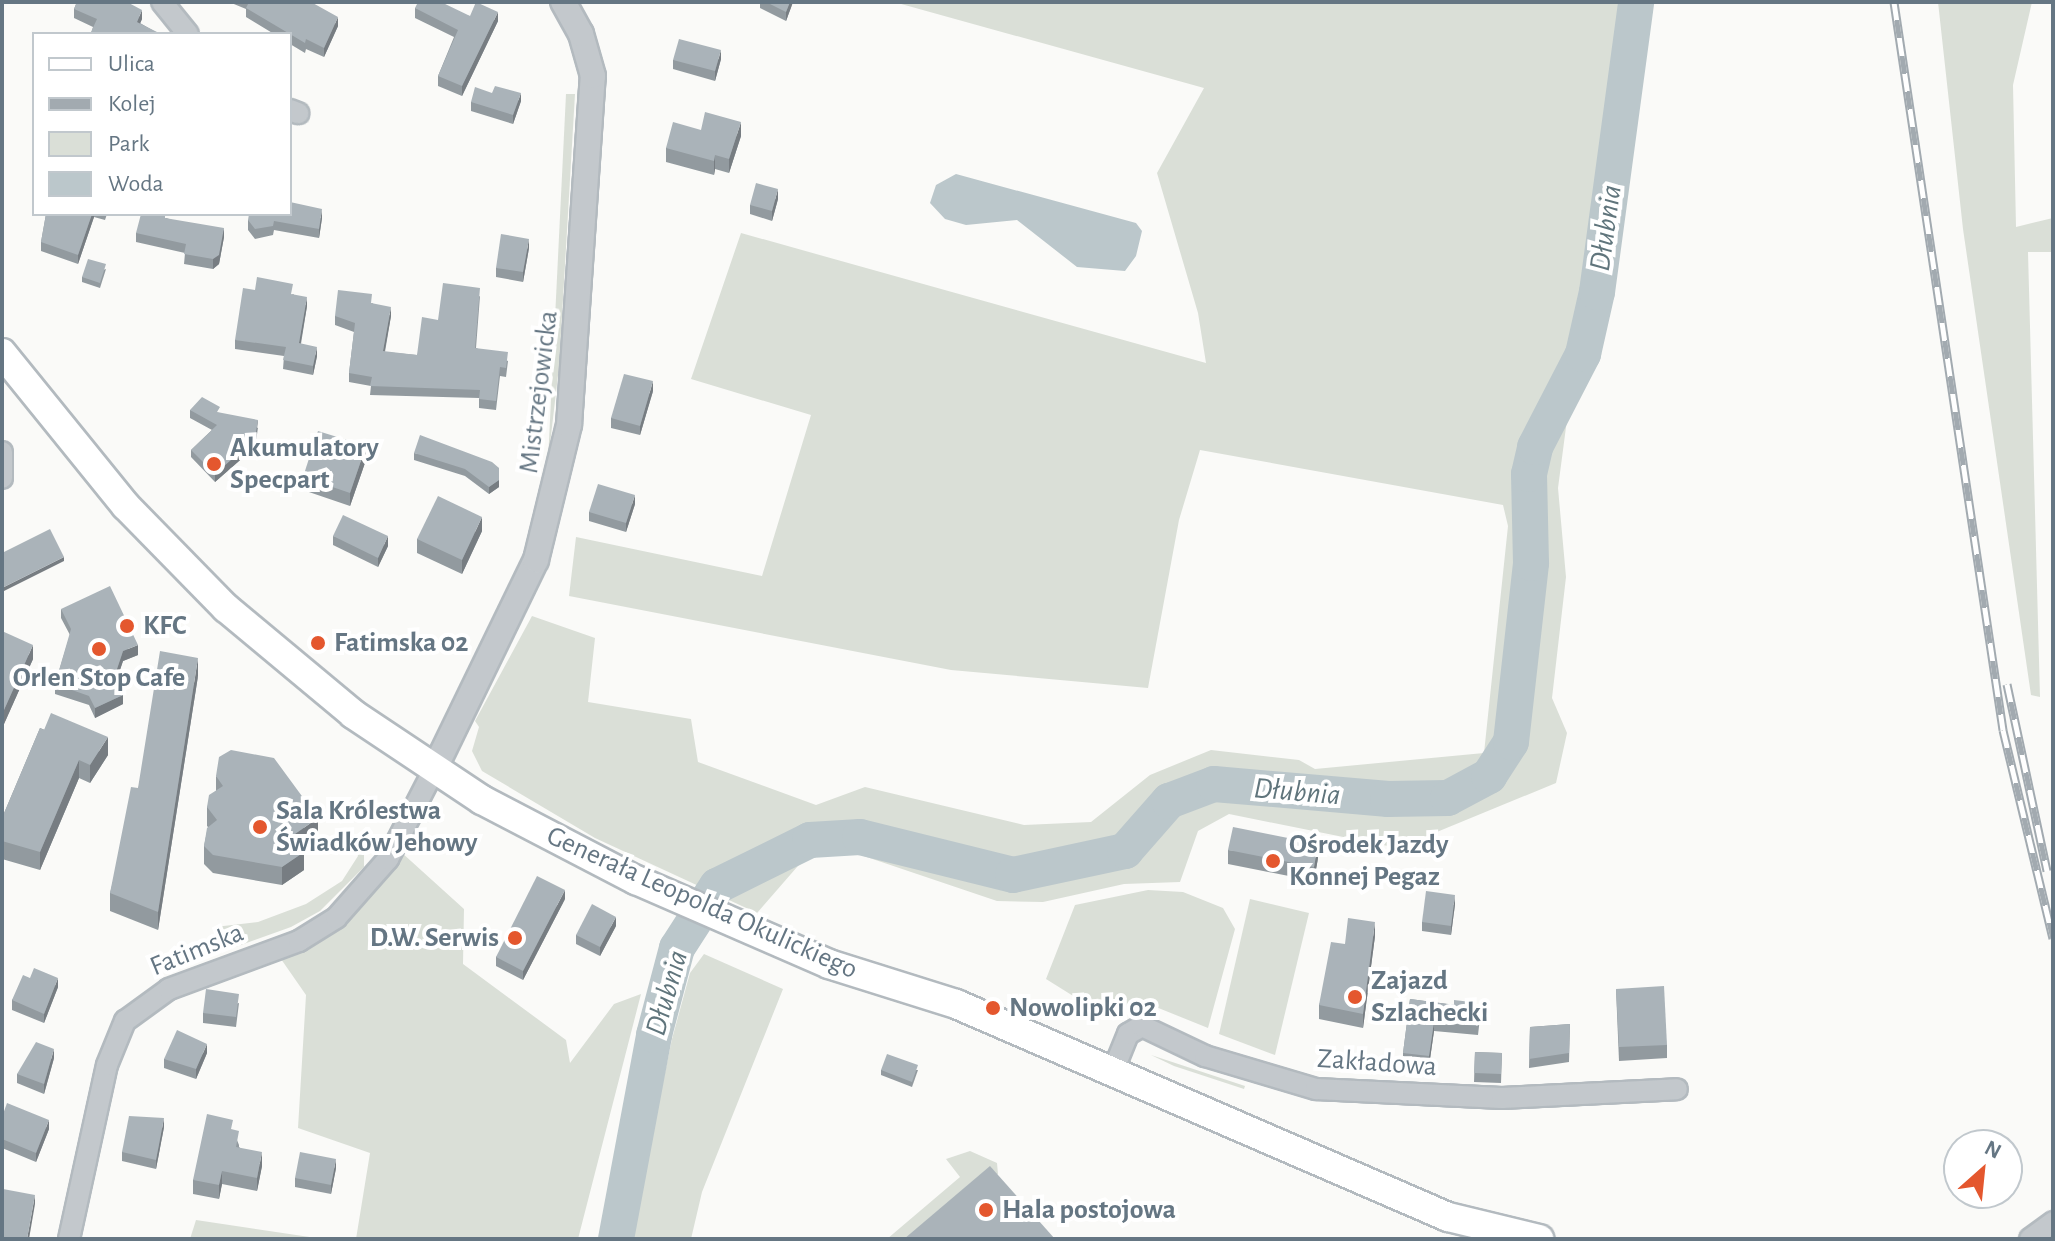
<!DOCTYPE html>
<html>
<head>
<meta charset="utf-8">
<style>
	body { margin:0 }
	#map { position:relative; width:2055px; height:1241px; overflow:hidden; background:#fafaf8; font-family:"Alegreya Sans",sans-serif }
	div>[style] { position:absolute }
	.green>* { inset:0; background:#dadfd7 }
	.water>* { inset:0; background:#bbc7cb }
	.river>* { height:36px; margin:-18px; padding:0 18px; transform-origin:18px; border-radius:18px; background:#bbc7cb }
	.roads { filter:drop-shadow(2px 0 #b3babf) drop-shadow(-2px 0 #b3babf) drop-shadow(0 2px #b3babf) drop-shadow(0 -2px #b3babf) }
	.minor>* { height:20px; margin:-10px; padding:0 10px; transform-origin:10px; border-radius:10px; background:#c3c8cc }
	.tertiary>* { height:24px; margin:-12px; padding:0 12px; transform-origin:12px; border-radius:12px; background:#c3c8cc }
	.secondary>* { height:28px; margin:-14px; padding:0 14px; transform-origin:14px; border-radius:14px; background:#fff }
	.rail>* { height:9px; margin-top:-4.5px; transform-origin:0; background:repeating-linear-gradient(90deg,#fff 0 18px,#a2aab0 0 36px); box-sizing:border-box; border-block:2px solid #a2aab0 }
	.wall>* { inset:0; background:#929a9f }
	.shaded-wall>* { inset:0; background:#777d82 }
	.building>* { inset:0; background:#aab3b9 }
	.dots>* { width:22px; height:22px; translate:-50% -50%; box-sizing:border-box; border:4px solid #fff; border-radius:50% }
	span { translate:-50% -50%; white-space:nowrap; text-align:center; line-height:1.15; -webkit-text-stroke:8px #fff; paint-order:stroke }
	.street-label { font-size:28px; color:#657683 }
	.poi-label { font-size:28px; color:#657683; font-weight:700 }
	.left { translate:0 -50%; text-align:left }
	.right { translate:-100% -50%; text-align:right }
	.water-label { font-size:30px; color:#60757c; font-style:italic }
	.frame { position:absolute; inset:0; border:4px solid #657683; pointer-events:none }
	.legend { position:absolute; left:32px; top:32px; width:260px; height:184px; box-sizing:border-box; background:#fff; border:2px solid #c1c8cd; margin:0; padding:10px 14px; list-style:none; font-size:24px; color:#657683 }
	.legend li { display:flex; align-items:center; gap:16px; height:40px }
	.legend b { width:40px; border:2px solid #c1c8cd }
	.north { position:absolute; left:1943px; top:1129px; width:80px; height:80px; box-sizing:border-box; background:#fff; border:2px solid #c1c8cd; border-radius:50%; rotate:27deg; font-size:22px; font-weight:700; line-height:32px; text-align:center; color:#657683 }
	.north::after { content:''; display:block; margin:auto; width:28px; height:36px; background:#e4572e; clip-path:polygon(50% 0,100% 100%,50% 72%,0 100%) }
</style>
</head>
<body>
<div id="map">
	<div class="green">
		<i style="clip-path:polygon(894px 2px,1622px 2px,1558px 488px,1566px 577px,1552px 698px,1567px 733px,1556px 783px,1398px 848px,1229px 814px,1198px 831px,1180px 882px,1124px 884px,1043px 902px,997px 901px,837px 847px,804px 859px,757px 913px,595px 838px,482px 771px,472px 751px,479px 727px,475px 721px,532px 616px,595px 638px,588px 702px,691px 719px,698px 762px,816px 805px,865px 787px,1024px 825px,1091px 822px,1150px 775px,1211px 750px,1299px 760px,1315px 769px,1484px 753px,1508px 526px,1503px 505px,1200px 450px,1179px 520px,1148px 688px,951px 670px,569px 596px,576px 537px,762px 576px,811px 415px,691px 379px,741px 233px,1206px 363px,1198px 313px,1157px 173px,1204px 88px)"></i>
		<i style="clip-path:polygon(1938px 2px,2032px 2px,2013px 85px,2016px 227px,2053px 218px,2053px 252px,2028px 252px,2040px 697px,2031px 695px,1963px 229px)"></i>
		<i style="clip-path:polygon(566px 94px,575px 94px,559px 367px,548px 461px)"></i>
		<i style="clip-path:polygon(354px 840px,364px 855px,364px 867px,320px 911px,291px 927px,230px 949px,221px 947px,215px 927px,258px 922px,306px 904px,342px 881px,358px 856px)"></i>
		<i style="clip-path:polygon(401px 852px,464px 909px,463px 964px,566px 1040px,570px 1063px,614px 1004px,641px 994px,578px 1239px,356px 1239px,370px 1153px,298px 1128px,306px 995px,281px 959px,316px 943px)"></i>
		<i style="clip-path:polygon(1148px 890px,1183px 892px,1223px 908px,1235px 929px,1208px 1028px,1151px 1005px,1102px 1014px,1046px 979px,1075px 905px)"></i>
		<i style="clip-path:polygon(1250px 899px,1309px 913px,1275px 1055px,1219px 1034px)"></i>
		<i style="clip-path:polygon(704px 954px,783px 989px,702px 1192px,691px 1239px,630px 1239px,672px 1039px,690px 973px)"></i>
		<i style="clip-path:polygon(1151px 1055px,1245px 1086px,1244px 1089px,1174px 1066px)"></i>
		<i style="clip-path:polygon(970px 1151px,997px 1163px,998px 1174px,921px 1239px,887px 1239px,960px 1177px,946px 1159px)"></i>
		<i style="clip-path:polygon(196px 1220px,323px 1239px,190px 1239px)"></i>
	</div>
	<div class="water">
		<i style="clip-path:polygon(956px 174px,1136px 223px,1142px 231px,1136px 256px,1125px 271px,1077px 267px,1017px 220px,966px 225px,945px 219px,930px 203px,936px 185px)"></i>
	</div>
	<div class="river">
		<i style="left:616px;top:1239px;width:208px;rotate:-79.4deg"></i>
		<i style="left:654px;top:1035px;width:90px;rotate:-75.2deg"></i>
		<i style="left:677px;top:948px;width:74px;rotate:-57.2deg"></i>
		<i style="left:717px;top:886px;width:104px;rotate:-26.3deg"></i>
		<i style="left:810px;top:840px;width:50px;rotate:-3.4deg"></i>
		<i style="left:860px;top:837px;width:158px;rotate:13.9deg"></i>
		<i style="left:1013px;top:875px;width:115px;rotate:-12.1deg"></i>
		<i style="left:1125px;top:851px;width:67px;rotate:-48.7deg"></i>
		<i style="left:1169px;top:801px;width:48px;rotate:-20.7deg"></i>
		<i style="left:1214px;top:784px;width:175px;rotate:4.9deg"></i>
		<i style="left:1388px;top:799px;width:60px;rotate:-1deg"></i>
		<i style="left:1448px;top:798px;width:47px;rotate:-28.2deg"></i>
		<i style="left:1489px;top:776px;width:40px;rotate:-57.1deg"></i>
		<i style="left:1511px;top:742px;width:180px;rotate:-83.6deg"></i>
		<i style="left:1531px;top:563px;width:89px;rotate:-91.3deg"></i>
		<i style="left:1529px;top:474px;width:28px;rotate:-77deg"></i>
		<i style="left:1535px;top:447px;width:105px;rotate:-62.7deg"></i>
		<i style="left:1583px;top:354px;width:64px;rotate:-77.3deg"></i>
		<i style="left:1597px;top:292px;width:293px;rotate:-82.3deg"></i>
	</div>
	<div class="roads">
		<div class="minor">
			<i style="left:162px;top:2px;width:41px;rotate:50.9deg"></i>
			<i style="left:290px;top:110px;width:9px;rotate:21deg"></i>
			<i style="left:2px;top:452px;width:26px;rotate:90deg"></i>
			<i style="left:1113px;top:1071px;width:40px;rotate:-68deg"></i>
			<i style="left:1128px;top:1034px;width:16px;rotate:-30deg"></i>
			<i style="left:1142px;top:1026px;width:70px;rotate:25.5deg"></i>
			<i style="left:1205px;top:1056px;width:116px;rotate:16.6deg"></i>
			<i style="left:1316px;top:1089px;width:186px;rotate:2.8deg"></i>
			<i style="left:1502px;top:1098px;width:175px;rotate:-2.9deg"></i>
			<i style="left:69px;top:1239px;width:178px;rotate:-77.7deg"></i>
			<i style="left:107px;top:1065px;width:48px;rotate:-67.8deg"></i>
			<i style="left:125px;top:1021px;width:54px;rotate:-36deg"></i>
			<i style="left:169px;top:989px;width:139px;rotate:-20.3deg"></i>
			<i style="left:299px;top:941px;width:44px;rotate:-31.9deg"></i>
			<i style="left:336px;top:918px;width:79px;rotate:-48.6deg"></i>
			<i style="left:388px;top:859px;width:100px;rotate:-62.7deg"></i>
			<i style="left:2030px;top:1239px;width:29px;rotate:-36deg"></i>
		</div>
		<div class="tertiary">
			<i style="left:434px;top:770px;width:233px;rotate:-64.1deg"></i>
			<i style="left:536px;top:560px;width:139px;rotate:-76.3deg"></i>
			<i style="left:569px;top:425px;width:350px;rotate:-86.1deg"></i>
			<i style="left:593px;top:76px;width:44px;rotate:-105.9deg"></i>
			<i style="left:581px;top:34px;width:37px;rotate:-119deg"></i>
		</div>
		<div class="secondary">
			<i style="left:2px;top:353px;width:197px;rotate:51deg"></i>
			<i style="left:126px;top:506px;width:143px;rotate:45.6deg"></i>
			<i style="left:226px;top:608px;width:165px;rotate:39.8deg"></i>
			<i style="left:353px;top:714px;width:155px;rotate:33.7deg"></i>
			<i style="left:482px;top:800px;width:174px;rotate:27.5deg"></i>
			<i style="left:636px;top:880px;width:210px;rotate:23.5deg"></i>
			<i style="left:829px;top:964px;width:133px;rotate:17.5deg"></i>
			<i style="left:956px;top:1004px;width:536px;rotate:23.41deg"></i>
			<i style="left:1448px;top:1217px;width:94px;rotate:13.6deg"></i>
		</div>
	</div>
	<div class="rail">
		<i style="left:1894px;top:2px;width:736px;rotate:81.48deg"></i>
		<i style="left:2003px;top:730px;width:214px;rotate:76.5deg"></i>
		<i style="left:2007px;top:684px;width:191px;rotate:77.9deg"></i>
	</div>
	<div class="wall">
		<i style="clip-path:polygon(73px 2px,127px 2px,142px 19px,140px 23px,159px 34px,91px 34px,93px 27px,74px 18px,74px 9px,76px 4px)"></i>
		<i style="clip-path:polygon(229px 2px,311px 2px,338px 26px,324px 57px,306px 49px,305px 53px,290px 44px,290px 34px,274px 34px,246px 17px,246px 9px)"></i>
		<i style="clip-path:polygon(760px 2px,793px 2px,786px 21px,760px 8px)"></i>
		<i style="clip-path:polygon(415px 8px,470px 16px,498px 21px,462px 96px,438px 86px,438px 76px,454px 37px,415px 18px)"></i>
		<i style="clip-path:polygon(721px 59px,715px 81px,673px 69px,673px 60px)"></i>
		<i style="clip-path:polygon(492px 93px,521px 101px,513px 124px,471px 111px,471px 102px)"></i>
		<i style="clip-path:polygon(701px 130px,741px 136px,729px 173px,715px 169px,714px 175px,666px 162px,666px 148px)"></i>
		<i style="clip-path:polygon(778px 199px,772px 221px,750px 214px,750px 205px)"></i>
		<i style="clip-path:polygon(46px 214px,107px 214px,105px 220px,94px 217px,78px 264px,41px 251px,41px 242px)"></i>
		<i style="clip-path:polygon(166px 218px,224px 237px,219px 264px,213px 269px,184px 264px,185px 253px,136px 242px,136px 233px)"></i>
		<i style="clip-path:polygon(322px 218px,319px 238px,274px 230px,273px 235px,255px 239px,248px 230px,248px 220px)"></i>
		<i style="clip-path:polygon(529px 248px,523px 282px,496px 277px,496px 268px)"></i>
		<i style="clip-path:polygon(106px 269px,100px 288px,82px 282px,82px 277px)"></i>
		<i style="clip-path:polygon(293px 294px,307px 306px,301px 344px,317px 356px,313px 375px,283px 369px,284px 356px,235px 349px,235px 340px)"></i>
		<i style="clip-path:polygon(480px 296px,476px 348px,508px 361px,506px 377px,500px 376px,496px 410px,479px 408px,479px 398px,370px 395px,371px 386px,349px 382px,349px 373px,354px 332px,335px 325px,335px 316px,372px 303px,391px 316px,385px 352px,417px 355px,438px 320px)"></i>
		<i style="clip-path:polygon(653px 391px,640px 435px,611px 428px,611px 418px)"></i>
		<i style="clip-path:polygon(190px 410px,220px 413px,258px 428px,255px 447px,215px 482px,191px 457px,191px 450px,212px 430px,190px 418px)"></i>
		<i style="clip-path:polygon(414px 453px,499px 468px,499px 487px,489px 494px,465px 476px,414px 460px)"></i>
		<i style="clip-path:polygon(366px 460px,350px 506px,303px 490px,303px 477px)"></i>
		<i style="clip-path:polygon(635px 504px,626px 532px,589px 521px,589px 512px)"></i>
		<i style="clip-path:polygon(482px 531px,462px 574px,417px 553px,417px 539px)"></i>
		<i style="clip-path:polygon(333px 536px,388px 546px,378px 567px,333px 545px)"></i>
		<i style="clip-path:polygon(61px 609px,138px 655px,123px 661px,116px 682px,123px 704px,95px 718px,89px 705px,55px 694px,55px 684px,70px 635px,61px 618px)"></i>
		<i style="clip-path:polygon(2px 631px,33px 659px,4px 724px,2px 723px)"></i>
		<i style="clip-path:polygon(198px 676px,158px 930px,110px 911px,110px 893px,138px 788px)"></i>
		<i style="clip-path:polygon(40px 728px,108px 755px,90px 783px,79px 778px,40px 870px,2px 859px,2px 818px)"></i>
		<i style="clip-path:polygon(216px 776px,318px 836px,301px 848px,304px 870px,282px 885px,213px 873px,204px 864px,204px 846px,208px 827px,207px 826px,207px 807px,216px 791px)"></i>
		<i style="clip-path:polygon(1228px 850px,1318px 858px,1314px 881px,1228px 864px)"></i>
		<i style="clip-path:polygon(565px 899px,523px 980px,496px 966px,496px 957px)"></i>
		<i style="clip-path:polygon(1455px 904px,1451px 935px,1422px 931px,1422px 922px)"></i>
		<i style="clip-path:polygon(616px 926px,600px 956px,576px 944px,576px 935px)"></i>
		<i style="clip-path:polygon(1375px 936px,1363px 1028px,1319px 1019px,1319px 1005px,1345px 944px)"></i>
		<i style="clip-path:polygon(30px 978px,58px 987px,44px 1023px,12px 1010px,12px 1000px)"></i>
		<i style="clip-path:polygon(1616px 989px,1667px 1045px,1667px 1058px,1619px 1061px)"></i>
		<i style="clip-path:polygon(1410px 999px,1471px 1007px,1480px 1018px,1478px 1035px,1434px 1031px,1429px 1066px,1403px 1062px,1403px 1053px)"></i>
		<i style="clip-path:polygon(239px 1003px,236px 1027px,203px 1023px,203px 1013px)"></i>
		<i style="clip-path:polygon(1570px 1024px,1569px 1062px,1529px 1068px,1530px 1027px)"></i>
		<i style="clip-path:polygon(1475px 1052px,1502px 1053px,1501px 1083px,1474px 1082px)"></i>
		<i style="clip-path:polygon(207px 1053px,196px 1079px,164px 1068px,164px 1059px)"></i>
		<i style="clip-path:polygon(54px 1058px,44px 1094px,17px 1083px,17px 1074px)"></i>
		<i style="clip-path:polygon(881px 1070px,918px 1070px,912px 1087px,881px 1075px)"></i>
		<i style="clip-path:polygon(2px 1117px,49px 1129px,36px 1162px,2px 1148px)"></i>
		<i style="clip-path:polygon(164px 1127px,156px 1169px,122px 1161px,122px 1152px)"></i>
		<i style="clip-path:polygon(233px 1130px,239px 1145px,239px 1147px,262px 1166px,257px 1191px,222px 1184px,219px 1199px,193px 1194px,193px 1180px)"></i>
		<i style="clip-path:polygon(336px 1168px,331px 1194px,295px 1187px,295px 1178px)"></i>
	</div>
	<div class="shaded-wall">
		<i style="clip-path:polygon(790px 2px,793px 2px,786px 21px,786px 12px)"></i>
		<i style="clip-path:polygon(142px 10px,142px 19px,137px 31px,137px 22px)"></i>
		<i style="clip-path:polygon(498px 12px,498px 21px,462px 96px,462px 86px)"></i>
		<i style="clip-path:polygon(338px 17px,338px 26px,324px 57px,324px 48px)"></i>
		<i style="clip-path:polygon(721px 50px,721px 59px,715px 81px,715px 71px)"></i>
		<i style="clip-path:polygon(521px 93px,521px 101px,513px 124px,513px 115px)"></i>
		<i style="clip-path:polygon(741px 122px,741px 136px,729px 173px,729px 159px)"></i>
		<i style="clip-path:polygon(715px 155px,715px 169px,714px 175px,714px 161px)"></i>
		<i style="clip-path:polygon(778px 189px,778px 199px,772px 221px,772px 211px)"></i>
		<i style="clip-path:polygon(322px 209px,322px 218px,319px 238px,319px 229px)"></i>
		<i style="clip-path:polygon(92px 214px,94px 214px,94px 217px,78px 264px,78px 255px)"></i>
		<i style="clip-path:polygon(224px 228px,224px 237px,219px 264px,213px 269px,213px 259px)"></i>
		<i style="clip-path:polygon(529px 239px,529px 248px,523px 282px,523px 272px)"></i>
		<i style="clip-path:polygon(307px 297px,307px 306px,299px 352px,299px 343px)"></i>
		<i style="clip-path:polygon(391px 307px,391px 316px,383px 360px,383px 351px)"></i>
		<i style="clip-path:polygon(317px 347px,317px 356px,313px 375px,313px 366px)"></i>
		<i style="clip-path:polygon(653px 381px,653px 391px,640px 435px,640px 426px)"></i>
		<i style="clip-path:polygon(258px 420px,255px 447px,215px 482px,215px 474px)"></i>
		<i style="clip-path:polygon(366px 446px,366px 460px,350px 506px,350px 493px)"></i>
		<i style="clip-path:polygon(499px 480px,499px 487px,489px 494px,489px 487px)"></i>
		<i style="clip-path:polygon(635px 495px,635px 504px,626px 532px,626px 523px)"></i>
		<i style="clip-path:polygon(482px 517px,482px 531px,462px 574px,462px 560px)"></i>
		<i style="clip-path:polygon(388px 536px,388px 546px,378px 567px,378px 558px)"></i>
		<i style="clip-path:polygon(64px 557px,64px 561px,4px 591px,4px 587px)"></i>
		<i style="clip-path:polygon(33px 645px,33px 659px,4px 724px,4px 710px)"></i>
		<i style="clip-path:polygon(138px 645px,138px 655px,123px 661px,114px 687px,114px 678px,123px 651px)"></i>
		<i style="clip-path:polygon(198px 658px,198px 676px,158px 930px,158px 912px)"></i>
		<i style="clip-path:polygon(123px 695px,123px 704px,95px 718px,95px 708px)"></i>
		<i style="clip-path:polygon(108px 737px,108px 755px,90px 783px,90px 765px)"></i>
		<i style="clip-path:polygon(79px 760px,79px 778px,40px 870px,40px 852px)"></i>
		<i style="clip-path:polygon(318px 818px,318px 836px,292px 854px,292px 836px)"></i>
		<i style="clip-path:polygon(1318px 844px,1318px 858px,1314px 881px,1314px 867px)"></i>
		<i style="clip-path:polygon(304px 852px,304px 870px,282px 885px,282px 867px)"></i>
		<i style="clip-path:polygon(565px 890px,565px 899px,523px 980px,523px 971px)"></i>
		<i style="clip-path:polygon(1455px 895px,1455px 904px,1451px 935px,1451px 926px)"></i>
		<i style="clip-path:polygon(616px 917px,616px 926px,600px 956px,600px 947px)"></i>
		<i style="clip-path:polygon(1375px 922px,1375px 936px,1363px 1028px,1363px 1014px)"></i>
		<i style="clip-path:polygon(58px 978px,58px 987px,44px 1023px,44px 1014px)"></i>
		<i style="clip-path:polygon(1434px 1022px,1434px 1031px,1429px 1066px,1429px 1056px)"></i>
		<i style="clip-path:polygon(207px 1044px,207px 1053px,196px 1079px,196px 1069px)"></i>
		<i style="clip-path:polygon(54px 1049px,54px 1058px,44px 1094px,44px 1084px)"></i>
		<i style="clip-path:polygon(164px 1118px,164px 1127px,156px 1169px,156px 1160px)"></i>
		<i style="clip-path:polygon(49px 1120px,49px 1129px,36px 1162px,36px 1153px)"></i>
		<i style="clip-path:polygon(262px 1152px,262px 1166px,257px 1191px,257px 1178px)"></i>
		<i style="clip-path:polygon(336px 1159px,336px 1168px,331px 1194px,331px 1185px)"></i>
		<i style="clip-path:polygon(222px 1171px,222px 1184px,219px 1199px,219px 1185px)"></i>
		<i style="clip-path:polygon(35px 1195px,35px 1204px,29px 1239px,27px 1239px)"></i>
	</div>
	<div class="building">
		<i style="clip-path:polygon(77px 2px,127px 2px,142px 10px,137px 22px,159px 33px,95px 34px,91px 32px,97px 19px,74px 9px)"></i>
		<i style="clip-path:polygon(249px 2px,311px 2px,338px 17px,324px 48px,306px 39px,305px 43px,246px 8px)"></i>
		<i style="clip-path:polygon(418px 2px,441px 2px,470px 16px,476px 2px,498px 12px,462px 86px,438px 76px,458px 30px,415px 8px)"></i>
		<i style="clip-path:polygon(766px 2px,790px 2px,786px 12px)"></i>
		<i style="clip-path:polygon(679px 39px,721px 50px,715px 71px,673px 60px)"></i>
		<i style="clip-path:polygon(495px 86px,521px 93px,513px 115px,471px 102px,475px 87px,492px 93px)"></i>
		<i style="clip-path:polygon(705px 112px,741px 122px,729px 159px,715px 155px,714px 161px,666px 148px,673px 122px,701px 130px)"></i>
		<i style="clip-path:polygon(756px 183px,778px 189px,772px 211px,750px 205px)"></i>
		<i style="clip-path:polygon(290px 202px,322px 209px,319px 229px,274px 221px,273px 226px,255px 229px,248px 220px,249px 214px,290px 214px)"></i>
		<i style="clip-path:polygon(46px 214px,92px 214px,78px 255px,41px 242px)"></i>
		<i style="clip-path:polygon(141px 214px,165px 214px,165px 218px,224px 228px,219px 255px,213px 259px,184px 254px,186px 244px,136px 233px)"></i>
		<i style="clip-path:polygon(501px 234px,529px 239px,523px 272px,496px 268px)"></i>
		<i style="clip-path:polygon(88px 259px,106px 264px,100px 283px,82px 277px)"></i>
		<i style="clip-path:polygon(257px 277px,293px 284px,291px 294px,307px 297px,299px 343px,317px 347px,313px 366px,283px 360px,286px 347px,235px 340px,243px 288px,255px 290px)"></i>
		<i style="clip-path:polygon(443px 283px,480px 288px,475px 348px,508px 352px,506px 368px,500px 367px,496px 401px,479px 399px,480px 390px,370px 386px,372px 377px,349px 373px,355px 323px,335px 316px,338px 290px,372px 294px,371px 303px,391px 307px,383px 351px,417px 355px,422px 317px,438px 320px)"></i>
		<i style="clip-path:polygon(624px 374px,653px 381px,640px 426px,611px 418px)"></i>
		<i style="clip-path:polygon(202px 397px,220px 407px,217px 412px,258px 420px,255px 439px,215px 474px,191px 450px,217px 425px,190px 410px)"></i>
		<i style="clip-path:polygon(318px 431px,366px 446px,350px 493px,303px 477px)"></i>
		<i style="clip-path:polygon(420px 435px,492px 462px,499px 468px,499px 480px,489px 487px,465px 469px,414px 453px)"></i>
		<i style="clip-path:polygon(598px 484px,635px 495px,626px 523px,589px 512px)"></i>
		<i style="clip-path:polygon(438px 496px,482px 517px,462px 560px,417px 539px)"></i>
		<i style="clip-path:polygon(343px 515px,388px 536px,378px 558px,333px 536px)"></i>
		<i style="clip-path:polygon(50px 529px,64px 557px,4px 587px,2px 583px,2px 553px)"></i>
		<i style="clip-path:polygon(110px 586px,138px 645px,123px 651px,114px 678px,123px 695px,95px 708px,89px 696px,55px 684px,71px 629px,61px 609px)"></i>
		<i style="clip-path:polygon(2px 631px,33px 645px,4px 710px,2px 709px)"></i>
		<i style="clip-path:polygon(160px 651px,198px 658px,158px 912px,110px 893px,131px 787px,138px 788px)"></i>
		<i style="clip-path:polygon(51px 713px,108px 737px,90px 765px,79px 760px,40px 852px,2px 841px,2px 818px,40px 728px,44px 730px)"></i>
		<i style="clip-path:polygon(231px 750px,274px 758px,318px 818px,292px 836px,304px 852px,282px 867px,213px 855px,204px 846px,207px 828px,217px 820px,207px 807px,209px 795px,223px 786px,216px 776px,219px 757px)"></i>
		<i style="clip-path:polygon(1233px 827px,1318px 844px,1314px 867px,1228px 850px)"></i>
		<i style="clip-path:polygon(537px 876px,565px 890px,523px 971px,496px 957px)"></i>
		<i style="clip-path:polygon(1426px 891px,1455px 895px,1451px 926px,1422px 922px)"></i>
		<i style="clip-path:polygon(592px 904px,616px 917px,600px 947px,576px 935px)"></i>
		<i style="clip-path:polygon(1348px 918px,1375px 922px,1363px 1014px,1319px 1005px,1331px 942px,1345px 944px)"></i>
		<i style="clip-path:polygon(34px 968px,58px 978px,44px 1014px,12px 1000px,23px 975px,30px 978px)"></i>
		<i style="clip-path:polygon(1664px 986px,1667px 1045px,1619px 1047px,1616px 989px)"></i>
		<i style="clip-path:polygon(206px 989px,239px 994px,236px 1017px,203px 1013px)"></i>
		<i style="clip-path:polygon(1410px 999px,1454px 1005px,1454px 1000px,1471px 1002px,1470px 1007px,1480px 1008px,1478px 1026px,1434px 1022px,1429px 1056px,1403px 1053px)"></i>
		<i style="clip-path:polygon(1570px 1024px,1569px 1053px,1529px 1059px,1530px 1027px)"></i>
		<i style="clip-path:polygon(177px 1030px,207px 1044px,196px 1069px,164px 1059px)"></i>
		<i style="clip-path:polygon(36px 1042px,54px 1049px,44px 1084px,17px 1074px)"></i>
		<i style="clip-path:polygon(1475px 1052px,1502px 1053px,1501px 1074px,1474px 1073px)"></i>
		<i style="clip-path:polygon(887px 1054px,918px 1065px,912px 1082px,881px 1070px)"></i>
		<i style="clip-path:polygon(7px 1103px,49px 1120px,36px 1153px,2px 1139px,2px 1117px)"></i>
		<i style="clip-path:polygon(207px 1114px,233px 1120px,231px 1129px,239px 1131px,236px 1147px,262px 1152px,257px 1178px,222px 1171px,219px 1185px,193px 1180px)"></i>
		<i style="clip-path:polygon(129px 1116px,164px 1118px,156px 1160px,122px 1152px)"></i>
		<i style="clip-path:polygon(300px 1152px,336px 1159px,331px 1185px,295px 1178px)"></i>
		<i style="clip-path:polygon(990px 1166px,1055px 1239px,904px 1239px)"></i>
		<i style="clip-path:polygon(3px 1189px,35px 1195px,27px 1239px,2px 1239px)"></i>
	</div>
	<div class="dots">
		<i style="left:214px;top:464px;background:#e4572e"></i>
		<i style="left:127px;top:626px;background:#e4572e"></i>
		<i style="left:318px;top:643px;background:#e4572e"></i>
		<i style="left:99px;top:649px;background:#e4572e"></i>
		<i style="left:260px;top:827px;background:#e4572e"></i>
		<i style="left:1273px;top:861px;background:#e4572e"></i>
		<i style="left:515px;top:938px;background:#e4572e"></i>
		<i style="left:1355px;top:997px;background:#e4572e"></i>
		<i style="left:993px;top:1008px;background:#e4572e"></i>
		<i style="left:986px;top:1210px;background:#e4572e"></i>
	</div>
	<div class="street-label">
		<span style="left:539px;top:392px;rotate:-83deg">Mistrzejowicka</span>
		<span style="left:702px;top:903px;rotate:24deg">Generała Leopolda Okulickiego</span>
		<span style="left:197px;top:950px;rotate:-22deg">Fatimska</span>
		<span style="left:1377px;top:1063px;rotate:4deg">Zakładowa</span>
	</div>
	<div class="poi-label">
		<span class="left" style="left:230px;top:464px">Akumulatory<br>Specpart</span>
		<span class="left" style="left:143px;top:626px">KFC</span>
		<span class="left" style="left:334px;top:643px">Fatimska 02</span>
		<span style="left:99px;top:678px">Orlen Stop Cafe</span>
		<span class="left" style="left:276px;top:827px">Sala Królestwa<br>Świadków Jehowy</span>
		<span class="left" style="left:1289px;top:861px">Ośrodek Jazdy<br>Konnej Pegaz</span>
		<span class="right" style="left:499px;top:938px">D.W. Serwis</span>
		<span class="left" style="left:1371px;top:997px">Zajazd<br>Szlachecki</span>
		<span class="left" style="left:1009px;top:1008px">Nowolipki 02</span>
		<span class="left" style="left:1002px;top:1210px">Hala postojowa</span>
	</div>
	<div class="water-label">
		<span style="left:1606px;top:228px;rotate:-82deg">Dłubnia</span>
		<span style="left:1297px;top:792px;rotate:5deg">Dłubnia</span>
		<span style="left:667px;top:993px;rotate:-74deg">Dłubnia</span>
	</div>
	<div class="frame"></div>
	<ul class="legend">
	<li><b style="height:10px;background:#fff"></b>Ulica</li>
	<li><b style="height:10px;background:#a2aab0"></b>Kolej</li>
	<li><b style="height:22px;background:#dadfd7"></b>Park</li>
	<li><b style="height:22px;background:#bbc7cb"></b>Woda</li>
	</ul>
	<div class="north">N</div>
</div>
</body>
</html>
